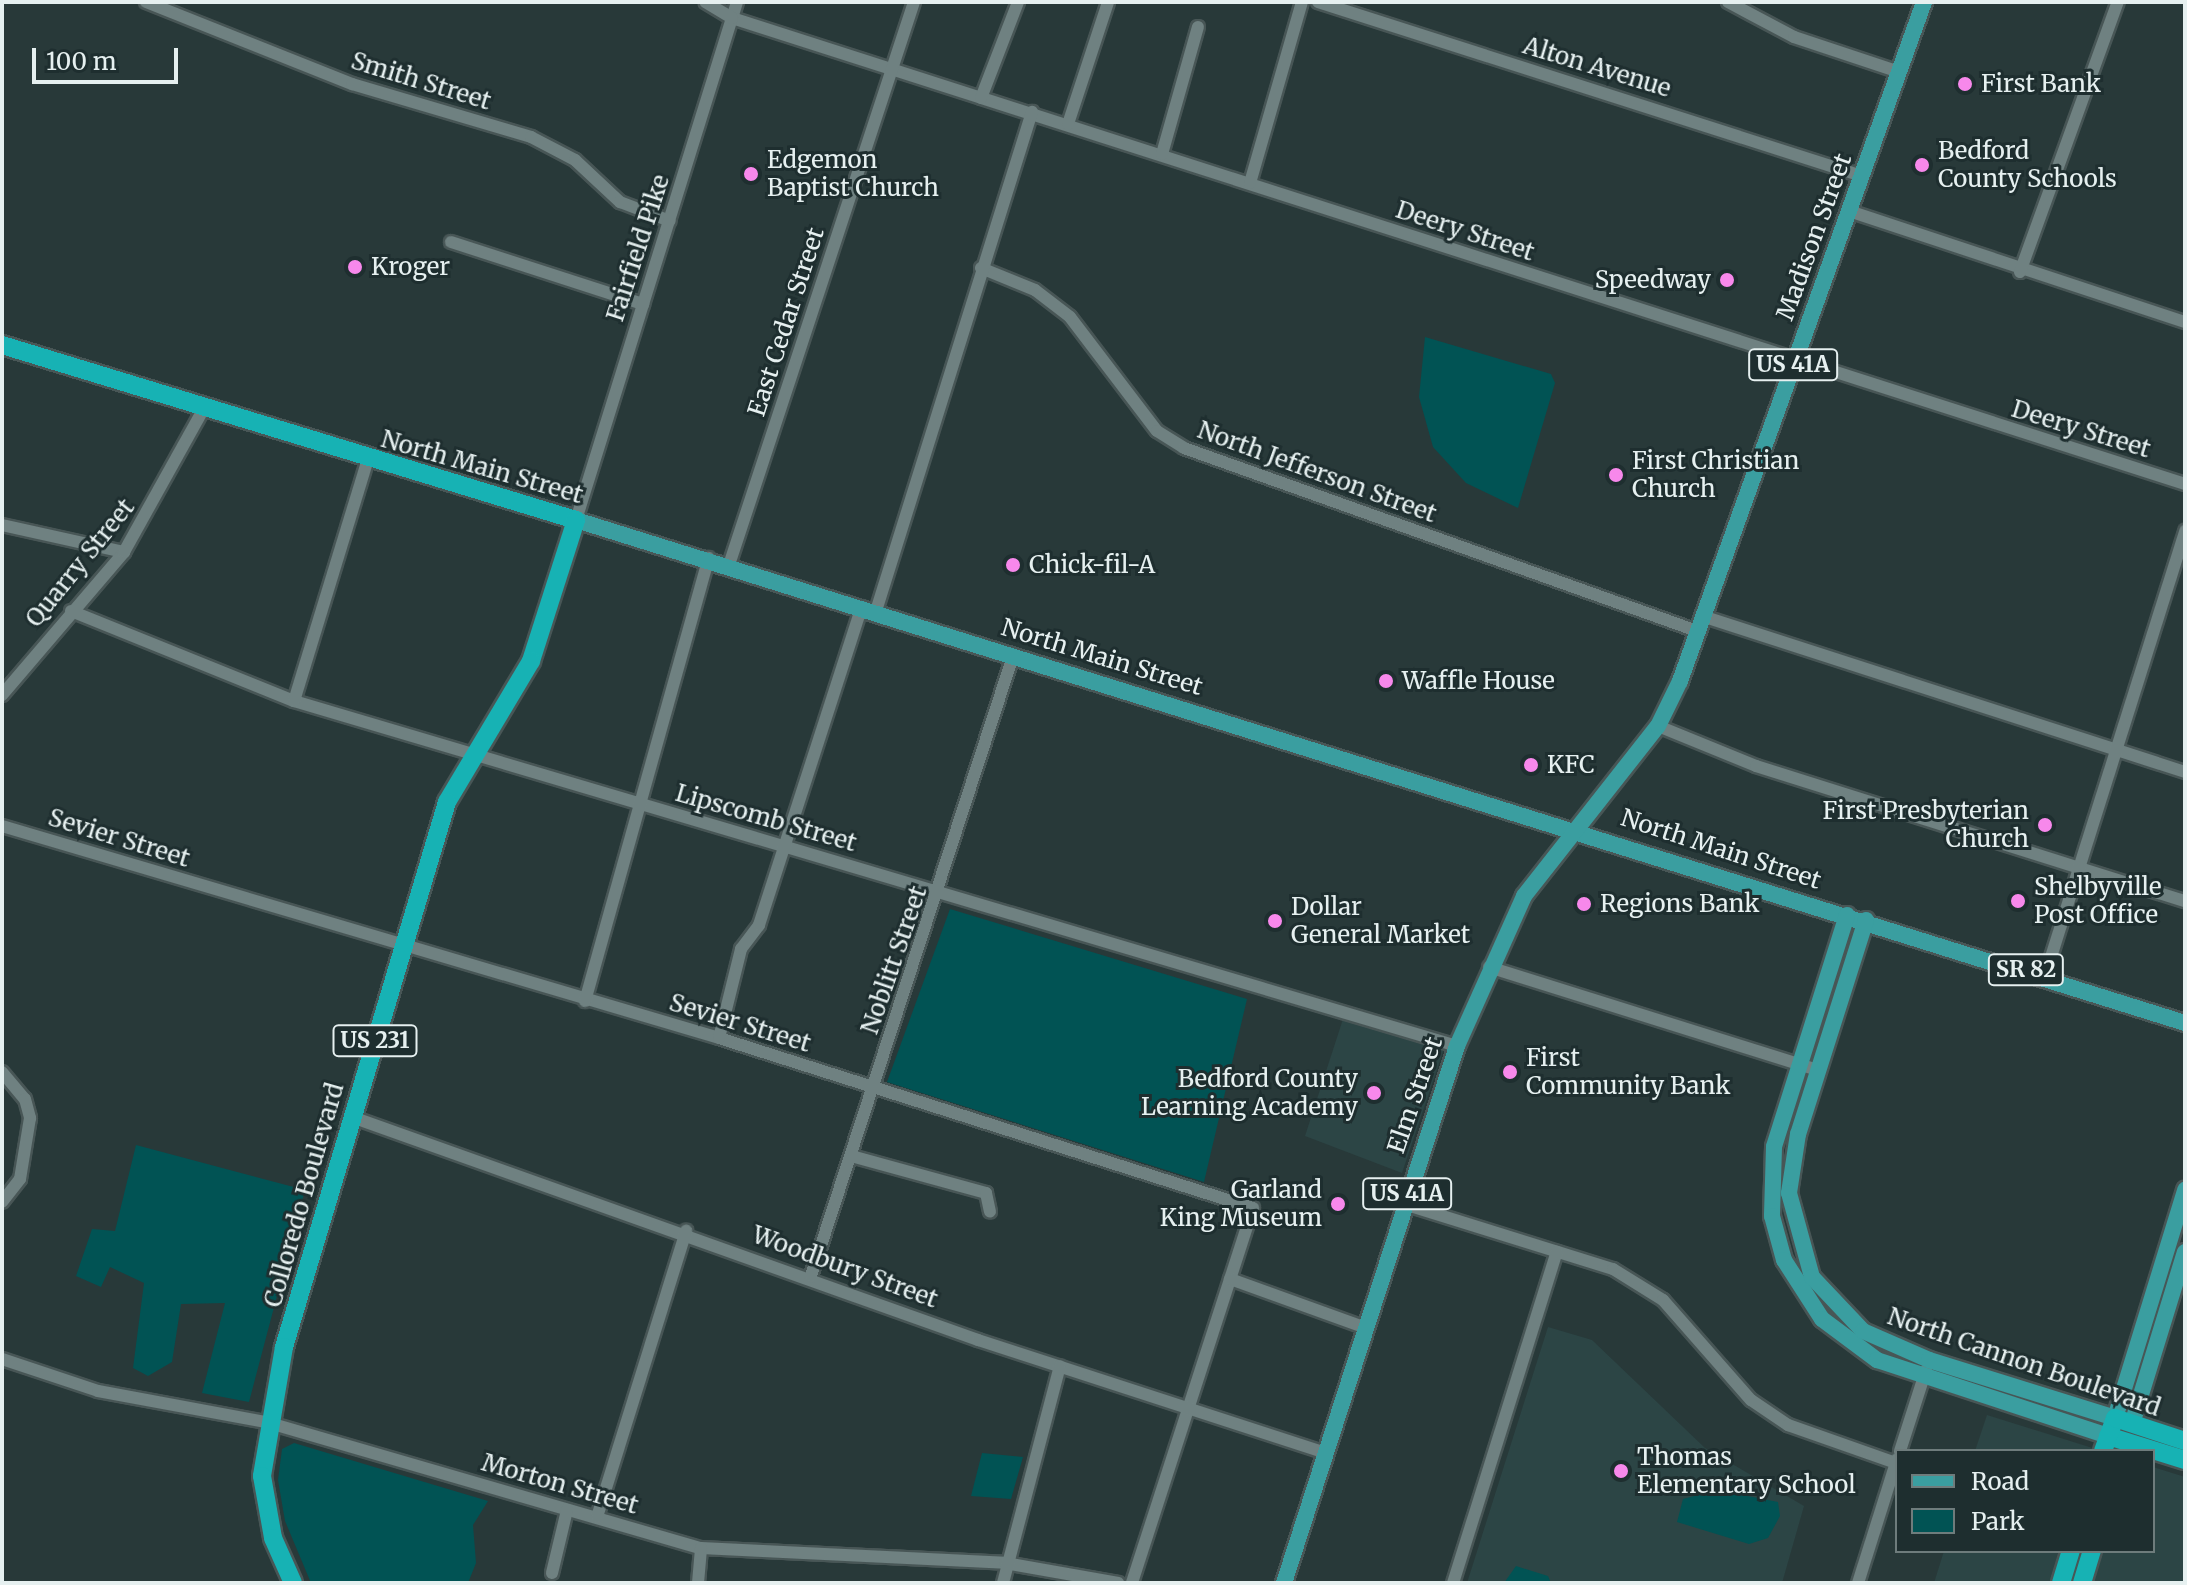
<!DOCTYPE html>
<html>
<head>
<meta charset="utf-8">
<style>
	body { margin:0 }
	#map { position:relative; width:2187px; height:1585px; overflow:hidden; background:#283939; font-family:Merriweather,serif }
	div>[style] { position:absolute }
	.built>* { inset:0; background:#2c4545 }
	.green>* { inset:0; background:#015354 }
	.roads { filter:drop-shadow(2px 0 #485656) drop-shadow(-2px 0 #485656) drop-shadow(0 2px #485656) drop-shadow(0 -2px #485656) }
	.minor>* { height:12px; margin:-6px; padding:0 6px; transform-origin:6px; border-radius:6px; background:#6f8181 }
	.major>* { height:16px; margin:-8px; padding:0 8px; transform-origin:8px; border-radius:8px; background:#3a9ea0 }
	.highway>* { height:18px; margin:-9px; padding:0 9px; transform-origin:9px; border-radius:9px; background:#17b2b4 }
	.dots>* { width:22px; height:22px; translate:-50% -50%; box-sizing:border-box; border:4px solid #1e2e2f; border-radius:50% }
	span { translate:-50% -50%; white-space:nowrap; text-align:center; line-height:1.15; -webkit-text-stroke:6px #1e2e2f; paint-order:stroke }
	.shield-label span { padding:2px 6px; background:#1e2e2f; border:2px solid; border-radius:6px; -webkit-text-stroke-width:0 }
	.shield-label { font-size:22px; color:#e6f0f0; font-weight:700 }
	.street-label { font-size:24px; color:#e6f0f0 }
	.poi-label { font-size:24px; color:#e6f0f0 }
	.left { translate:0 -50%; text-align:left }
	.right { translate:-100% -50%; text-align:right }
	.frame { position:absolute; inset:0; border:4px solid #e6f0f0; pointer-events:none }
	.legend { position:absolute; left:1895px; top:1449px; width:260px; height:104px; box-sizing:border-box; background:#1e2e2f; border:2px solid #6e7c7c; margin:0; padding:10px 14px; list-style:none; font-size:24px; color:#e6f0f0 }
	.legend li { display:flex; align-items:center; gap:16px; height:40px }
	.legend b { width:40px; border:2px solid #6e7c7c }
	.scale { position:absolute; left:32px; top:48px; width:146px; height:36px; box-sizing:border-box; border:4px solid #e6f0f0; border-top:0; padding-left:10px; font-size:24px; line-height:28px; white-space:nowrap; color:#e6f0f0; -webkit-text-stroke:6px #1e2e2f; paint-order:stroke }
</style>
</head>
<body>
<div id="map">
	<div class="built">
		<i style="clip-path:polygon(1343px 1019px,1444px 1049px,1402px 1173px,1305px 1136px)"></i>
		<i style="clip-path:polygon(1548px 1327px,1592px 1340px,1705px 1448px,1804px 1506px,1782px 1583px,1467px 1583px)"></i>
		<i style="clip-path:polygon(1987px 1415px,2102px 1451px,1975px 1451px)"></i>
		<i style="clip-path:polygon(2153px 1467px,2185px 1477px,2185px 1583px,1934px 1583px,1944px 1551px,2153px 1551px)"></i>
	</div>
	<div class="green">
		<i style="clip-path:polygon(1425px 337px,1551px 374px,1555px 383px,1518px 508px,1466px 483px,1433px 447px,1419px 397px)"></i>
		<i style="clip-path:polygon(950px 909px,1247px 999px,1204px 1182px,887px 1082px)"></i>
		<i style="clip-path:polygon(136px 1145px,305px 1190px,249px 1402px,202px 1393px,225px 1303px,181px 1304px,172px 1362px,148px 1376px,133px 1368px,144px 1283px,110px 1267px,101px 1287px,76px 1276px,92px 1229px,115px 1231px)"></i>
		<i style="clip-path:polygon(294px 1443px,488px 1501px,473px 1525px,476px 1563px,468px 1583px,311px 1583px,285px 1521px,278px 1480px,282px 1449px)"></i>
		<i style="clip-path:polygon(982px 1453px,1023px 1457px,1011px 1499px,971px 1496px)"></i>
		<i style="clip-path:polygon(1717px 1490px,1778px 1502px,1780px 1516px,1768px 1538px,1749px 1544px,1677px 1522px,1683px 1499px)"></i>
		<i style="clip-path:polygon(1516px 1566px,1548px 1576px,1551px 1583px,1504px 1583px)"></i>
	</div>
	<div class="roads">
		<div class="minor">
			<i style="left:146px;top:2px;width:222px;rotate:21.7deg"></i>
			<i style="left:352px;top:84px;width:187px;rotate:16.5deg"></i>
			<i style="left:531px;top:137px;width:50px;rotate:27.6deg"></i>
			<i style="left:575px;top:160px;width:62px;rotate:43deg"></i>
			<i style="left:620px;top:202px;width:53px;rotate:20.8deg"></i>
			<i style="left:737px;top:2px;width:17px;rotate:107deg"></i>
			<i style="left:732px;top:18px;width:1526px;rotate:17.78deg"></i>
			<i style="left:1318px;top:2px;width:571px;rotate:17.74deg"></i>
			<i style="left:1728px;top:2px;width:75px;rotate:27.9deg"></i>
			<i style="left:1794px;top:37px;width:111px;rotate:18.4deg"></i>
			<i style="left:981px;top:98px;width:103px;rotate:-68.9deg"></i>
			<i style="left:1068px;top:124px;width:128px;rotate:-71.8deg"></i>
			<i style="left:1162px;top:154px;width:132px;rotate:-74.2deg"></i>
			<i style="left:1250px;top:183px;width:188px;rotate:-74deg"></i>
			<i style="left:1849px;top:211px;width:354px;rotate:18.3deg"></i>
			<i style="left:451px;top:242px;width:202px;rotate:17.9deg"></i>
			<i style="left:981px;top:268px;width:58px;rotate:22.2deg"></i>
			<i style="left:1035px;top:290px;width:44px;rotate:37.6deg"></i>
			<i style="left:1070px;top:317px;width:143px;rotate:52.7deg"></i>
			<i style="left:1157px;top:431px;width:32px;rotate:32deg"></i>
			<i style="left:1184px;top:448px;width:545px;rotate:19.63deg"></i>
			<i style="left:2020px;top:272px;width:287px;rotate:-70.1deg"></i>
			<i style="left:576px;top:520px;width:526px;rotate:-72.74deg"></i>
			<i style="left:732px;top:18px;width:31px;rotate:-149deg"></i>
			<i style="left:2px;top:525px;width:125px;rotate:12.5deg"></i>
			<i style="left:729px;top:565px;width:593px;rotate:-71.81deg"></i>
			<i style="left:71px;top:611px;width:240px;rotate:22deg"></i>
			<i style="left:294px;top:701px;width:1213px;rotate:16.52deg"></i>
			<i style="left:876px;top:611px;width:523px;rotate:-72.64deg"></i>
			<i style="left:1702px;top:616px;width:508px;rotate:17.9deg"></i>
			<i style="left:2px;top:695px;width:188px;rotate:-49.5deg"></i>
			<i style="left:124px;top:552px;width:162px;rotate:-60.9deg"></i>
			<i style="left:294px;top:701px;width:253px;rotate:-73deg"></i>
			<i style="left:1658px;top:726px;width:106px;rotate:22.2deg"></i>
			<i style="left:1756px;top:766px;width:450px;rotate:17.5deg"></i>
			<i style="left:2px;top:826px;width:748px;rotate:16.47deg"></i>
			<i style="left:719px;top:1038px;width:560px;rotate:17.66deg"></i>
			<i style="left:1253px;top:1208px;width:394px;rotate:107.9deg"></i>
			<i style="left:1489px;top:967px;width:345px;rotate:17.4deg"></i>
			<i style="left:2045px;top:976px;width:467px;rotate:-72.5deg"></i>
			<i style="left:585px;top:1001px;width:460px;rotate:-74.4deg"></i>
			<i style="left:719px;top:1038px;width:92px;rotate:-76.1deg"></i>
			<i style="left:741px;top:949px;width:30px;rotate:-53deg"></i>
			<i style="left:759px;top:925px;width:334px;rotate:-72.1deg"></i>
			<i style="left:2px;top:1072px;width:35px;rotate:50deg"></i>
			<i style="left:25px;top:1099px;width:20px;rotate:75deg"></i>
			<i style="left:30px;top:1118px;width:62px;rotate:99.3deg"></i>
			<i style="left:20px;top:1179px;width:29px;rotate:128deg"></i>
			<i style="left:352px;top:1117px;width:665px;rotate:19.61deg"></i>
			<i style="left:978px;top:1340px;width:365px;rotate:18deg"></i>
			<i style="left:851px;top:1156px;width:140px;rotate:15.3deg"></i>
			<i style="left:986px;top:1193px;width:19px;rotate:78deg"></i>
			<i style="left:1404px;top:1204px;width:219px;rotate:17.3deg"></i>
			<i style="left:1613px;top:1269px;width:59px;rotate:31.8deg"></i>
			<i style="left:1663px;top:1300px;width:133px;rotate:48.7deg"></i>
			<i style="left:1751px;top:1400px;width:45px;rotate:34deg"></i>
			<i style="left:1788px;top:1425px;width:114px;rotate:19.4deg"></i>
			<i style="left:811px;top:1276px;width:652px;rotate:-71.95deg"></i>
			<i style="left:1230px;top:1279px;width:145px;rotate:19.8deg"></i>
			<i style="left:2px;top:1359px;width:101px;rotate:18.4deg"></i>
			<i style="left:98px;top:1391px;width:171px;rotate:10.5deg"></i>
			<i style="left:266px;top:1422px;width:453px;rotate:16.2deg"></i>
			<i style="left:701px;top:1548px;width:304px;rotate:2.8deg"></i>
			<i style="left:1005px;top:1563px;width:115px;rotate:10deg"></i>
			<i style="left:1900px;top:1451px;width:85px;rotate:-72.2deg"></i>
			<i style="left:597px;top:1517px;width:300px;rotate:-72.7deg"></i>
			<i style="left:552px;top:1573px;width:65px;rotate:-76.6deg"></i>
			<i style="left:698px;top:1583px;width:35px;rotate:-85deg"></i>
			<i style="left:1003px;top:1583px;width:224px;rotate:-75.3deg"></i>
			<i style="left:1453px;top:1583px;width:347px;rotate:-72.6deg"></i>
			<i style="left:1858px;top:1583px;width:130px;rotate:-72.5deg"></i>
		</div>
		<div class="major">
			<i style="left:576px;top:520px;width:1686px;rotate:17.36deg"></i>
			<i style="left:1847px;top:915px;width:243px;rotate:107.5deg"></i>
			<i style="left:1774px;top:1147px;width:69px;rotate:91.7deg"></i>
			<i style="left:1772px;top:1216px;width:46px;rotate:74.7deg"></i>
			<i style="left:1784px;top:1260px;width:70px;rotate:57.2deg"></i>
			<i style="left:1822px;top:1319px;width:69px;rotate:36.7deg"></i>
			<i style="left:1877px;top:1360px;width:243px;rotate:18.2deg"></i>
			<i style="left:1866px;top:920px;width:225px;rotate:107.6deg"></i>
			<i style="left:1798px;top:1134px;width:60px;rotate:98.7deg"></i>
			<i style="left:1789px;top:1193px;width:87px;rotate:74.7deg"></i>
			<i style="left:1812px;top:1277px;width:74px;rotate:46.6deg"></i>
			<i style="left:1863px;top:1331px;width:72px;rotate:23.7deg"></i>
			<i style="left:1929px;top:1360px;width:195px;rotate:17.3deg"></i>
			<i style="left:2115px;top:1418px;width:239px;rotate:-72.9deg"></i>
			<i style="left:2132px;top:1424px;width:180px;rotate:-72.9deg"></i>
			<i style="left:1284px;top:1583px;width:564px;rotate:-72.14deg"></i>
			<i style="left:1457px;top:1046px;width:164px;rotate:-65.9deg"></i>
			<i style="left:1524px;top:896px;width:216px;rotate:-51.8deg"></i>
			<i style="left:1658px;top:726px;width:50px;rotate:-63.9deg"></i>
			<i style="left:1680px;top:681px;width:722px;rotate:-70.23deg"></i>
		</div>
		<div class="highway">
			<i style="left:2px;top:345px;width:600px;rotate:16.96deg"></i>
			<i style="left:576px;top:520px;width:148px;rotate:107.7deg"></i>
			<i style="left:531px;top:661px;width:164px;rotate:120.8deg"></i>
			<i style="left:447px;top:802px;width:569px;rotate:106.65deg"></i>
			<i style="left:284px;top:1347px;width:131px;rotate:99.7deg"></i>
			<i style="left:262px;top:1476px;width:63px;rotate:79.9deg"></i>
			<i style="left:273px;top:1538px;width:49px;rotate:66deg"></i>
			<i style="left:2108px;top:1436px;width:81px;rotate:17.3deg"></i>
			<i style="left:2103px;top:1451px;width:35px;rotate:-70deg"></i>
			<i style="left:2115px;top:1418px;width:74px;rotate:18.2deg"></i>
			<i style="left:2061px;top:1583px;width:34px;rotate:-73deg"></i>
			<i style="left:2082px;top:1583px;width:34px;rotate:-73deg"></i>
		</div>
	</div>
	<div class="dots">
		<i style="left:1965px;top:84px;background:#f788eb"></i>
		<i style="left:1922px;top:165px;background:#f788eb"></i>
		<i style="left:751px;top:174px;background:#f788eb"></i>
		<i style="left:355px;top:267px;background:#f788eb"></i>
		<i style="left:1727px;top:280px;background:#f788eb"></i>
		<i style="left:1616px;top:475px;background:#f788eb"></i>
		<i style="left:1013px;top:565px;background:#f788eb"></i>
		<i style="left:1386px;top:681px;background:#f788eb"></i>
		<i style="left:1531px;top:765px;background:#f788eb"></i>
		<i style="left:2045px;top:825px;background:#f788eb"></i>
		<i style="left:2018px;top:901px;background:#f788eb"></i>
		<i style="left:1584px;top:904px;background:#f788eb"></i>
		<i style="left:1275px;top:921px;background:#f788eb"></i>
		<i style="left:1510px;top:1072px;background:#f788eb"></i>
		<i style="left:1374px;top:1093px;background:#f788eb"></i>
		<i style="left:1338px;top:1204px;background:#f788eb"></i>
		<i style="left:1621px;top:1471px;background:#f788eb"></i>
	</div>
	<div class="shield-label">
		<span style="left:1793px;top:365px">US 41A</span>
		<span style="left:2026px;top:970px">SR 82</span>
		<span style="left:375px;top:1041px">US 231</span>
		<span style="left:1407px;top:1194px">US 41A</span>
	</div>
	<div class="street-label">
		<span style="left:1597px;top:67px;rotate:17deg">Alton Avenue</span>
		<span style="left:421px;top:81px;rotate:17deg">Smith Street</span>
		<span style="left:1465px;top:231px;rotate:18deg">Deery Street</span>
		<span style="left:1814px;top:237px;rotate:-70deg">Madison Street</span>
		<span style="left:638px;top:248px;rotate:-72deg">Fairfield Pike</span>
		<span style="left:786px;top:322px;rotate:-72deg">East Cedar Street</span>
		<span style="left:2081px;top:429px;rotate:17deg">Deery Street</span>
		<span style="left:482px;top:467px;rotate:16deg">North Main Street</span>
		<span style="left:1317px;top:472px;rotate:20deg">North Jefferson Street</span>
		<span style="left:80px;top:563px;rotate:-51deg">Quarry Street</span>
		<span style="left:1102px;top:657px;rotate:17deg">North Main Street</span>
		<span style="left:766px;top:818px;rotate:16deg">Lipscomb Street</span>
		<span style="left:119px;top:838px;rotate:17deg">Sevier Street</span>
		<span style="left:1721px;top:849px;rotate:18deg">North Main Street</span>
		<span style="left:894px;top:960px;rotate:-71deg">Noblitt Street</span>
		<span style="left:740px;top:1023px;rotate:17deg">Sevier Street</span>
		<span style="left:1415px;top:1095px;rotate:-71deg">Elm Street</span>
		<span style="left:304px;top:1195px;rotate:-74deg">Colloredo Boulevard</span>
		<span style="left:845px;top:1267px;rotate:20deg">Woodbury Street</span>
		<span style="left:2024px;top:1362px;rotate:19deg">North Cannon Boulevard</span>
		<span style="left:560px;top:1484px;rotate:16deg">Morton Street</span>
	</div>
	<div class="poi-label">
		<span class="left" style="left:1981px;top:84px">First Bank</span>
		<span class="left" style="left:1938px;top:165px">Bedford<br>County Schools</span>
		<span class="left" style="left:767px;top:174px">Edgemon<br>Baptist Church</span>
		<span class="left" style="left:371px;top:267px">Kroger</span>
		<span class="right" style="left:1711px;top:280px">Speedway</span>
		<span class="left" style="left:1632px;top:475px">First Christian<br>Church</span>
		<span class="left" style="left:1029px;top:565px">Chick-fil-A</span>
		<span class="left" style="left:1402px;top:681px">Waffle House</span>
		<span class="left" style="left:1547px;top:765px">KFC</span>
		<span class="right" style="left:2029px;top:825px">First Presbyterian<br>Church</span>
		<span class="left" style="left:2034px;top:901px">Shelbyville<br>Post Office</span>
		<span class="left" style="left:1600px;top:904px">Regions Bank</span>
		<span class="left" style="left:1291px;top:921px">Dollar<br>General Market</span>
		<span class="left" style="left:1526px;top:1072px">First<br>Community Bank</span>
		<span class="right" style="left:1358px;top:1093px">Bedford County<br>Learning Academy</span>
		<span class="right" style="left:1322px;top:1204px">Garland<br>King Museum</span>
		<span class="left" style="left:1637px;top:1471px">Thomas<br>Elementary School</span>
	</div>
	<div class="frame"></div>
	<ul class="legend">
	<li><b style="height:10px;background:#3a9ea0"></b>Road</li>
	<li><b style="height:22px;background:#015354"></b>Park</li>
	</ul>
	<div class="scale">100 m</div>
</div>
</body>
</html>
